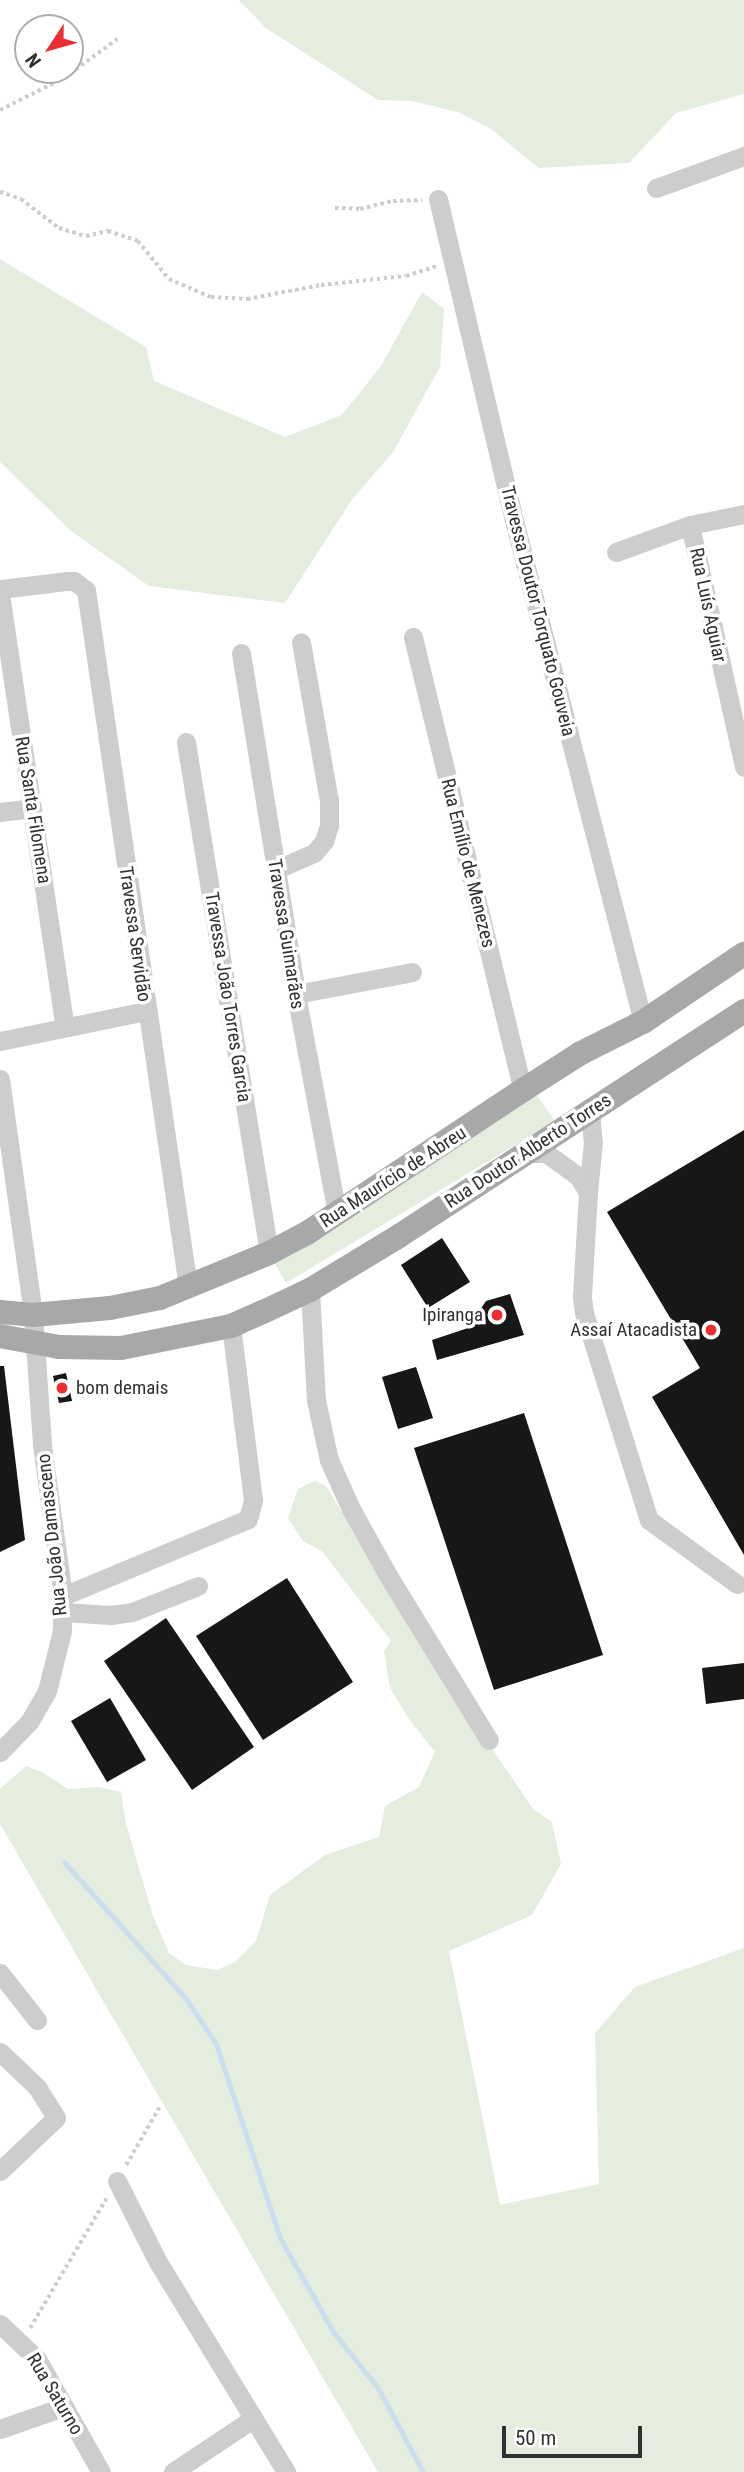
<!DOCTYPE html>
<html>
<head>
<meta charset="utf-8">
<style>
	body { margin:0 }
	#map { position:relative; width:744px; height:2472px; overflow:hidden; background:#fff; font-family:"Roboto Condensed",sans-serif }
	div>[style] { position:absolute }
	.green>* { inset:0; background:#e5edde }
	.stream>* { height:5px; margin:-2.5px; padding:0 2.5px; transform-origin:2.5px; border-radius:2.5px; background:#cadeee }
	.building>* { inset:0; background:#171717 }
	.path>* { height:3.5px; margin-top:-1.75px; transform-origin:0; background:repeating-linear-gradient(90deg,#cdcdcd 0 3.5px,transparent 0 7px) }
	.minor>* { height:19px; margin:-9.5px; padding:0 9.5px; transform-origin:9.5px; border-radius:9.5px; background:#cdcdcd }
	.major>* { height:24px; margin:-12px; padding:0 12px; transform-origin:12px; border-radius:12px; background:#a8a8a8 }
	.dots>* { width:19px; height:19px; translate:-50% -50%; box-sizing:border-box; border:4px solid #fff; border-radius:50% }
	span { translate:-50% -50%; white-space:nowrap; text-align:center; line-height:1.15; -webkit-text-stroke:7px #fff; paint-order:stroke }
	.street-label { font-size:19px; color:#303030 }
	.poi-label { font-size:19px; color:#303030 }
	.right { translate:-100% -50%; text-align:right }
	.left { translate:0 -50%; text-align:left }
	.north { position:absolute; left:14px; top:14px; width:70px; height:70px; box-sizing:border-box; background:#fff; border:2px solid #acacac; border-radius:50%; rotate:234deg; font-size:19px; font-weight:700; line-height:28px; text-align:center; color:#303030 }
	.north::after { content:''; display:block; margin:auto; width:24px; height:32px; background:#eb2e31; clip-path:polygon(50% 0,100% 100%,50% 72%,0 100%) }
	.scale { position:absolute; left:502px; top:2426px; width:140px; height:32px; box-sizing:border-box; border:4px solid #303030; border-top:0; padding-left:9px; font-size:21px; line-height:24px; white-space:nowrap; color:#303030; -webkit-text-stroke:5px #fff; paint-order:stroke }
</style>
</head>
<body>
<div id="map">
	<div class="green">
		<i style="clip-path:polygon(239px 0,744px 0,744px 94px,676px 113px,629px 163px,539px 168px,491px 129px,458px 112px,412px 101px,378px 100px,266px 28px)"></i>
		<i style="clip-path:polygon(0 259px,146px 347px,154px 381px,285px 437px,342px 415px,381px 366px,422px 292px,444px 309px,440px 367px,393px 452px,353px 498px,285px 603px,149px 586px,71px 531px,0 462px)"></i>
		<i style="clip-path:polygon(534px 1091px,555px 1121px,286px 1283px,274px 1262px)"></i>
		<i style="clip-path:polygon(315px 1481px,326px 1486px,440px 1672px,533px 1809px,552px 1822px,561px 1864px,532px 1915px,449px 1951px,500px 2205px,599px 2184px,595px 2033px,635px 1987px,744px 1948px,744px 2472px,378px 2472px,0 1824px,0 1789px,26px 1766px,42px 1772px,68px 1789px,99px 1787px,121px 1792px,126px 1824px,153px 1916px,169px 1953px,186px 1965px,217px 1970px,235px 1962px,256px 1941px,270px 1895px,325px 1855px,379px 1837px,385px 1806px,419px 1787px,435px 1752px,409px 1719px,390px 1688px,384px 1651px,391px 1641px,322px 1551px,303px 1541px,288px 1518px,298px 1489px)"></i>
	</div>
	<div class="stream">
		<i style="left:64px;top:1862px;width:183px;rotate:48.3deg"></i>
		<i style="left:186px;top:1999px;width:54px;rotate:56.3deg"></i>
		<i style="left:216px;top:2044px;width:204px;rotate:71.7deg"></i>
		<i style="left:280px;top:2238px;width:109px;rotate:60.4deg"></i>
		<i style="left:334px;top:2333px;width:70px;rotate:51.3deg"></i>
		<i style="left:378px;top:2388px;width:95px;rotate:61.8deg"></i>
	</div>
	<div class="building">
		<i style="clip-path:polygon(744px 1130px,744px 1555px,652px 1397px,700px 1368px,607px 1212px)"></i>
		<i style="clip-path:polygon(442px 1238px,470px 1282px,428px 1308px,401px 1265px)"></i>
		<i style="clip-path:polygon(510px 1294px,524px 1335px,437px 1360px,432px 1340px,468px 1328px,486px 1301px)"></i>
		<i style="clip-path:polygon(0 1366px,4px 1366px,25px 1540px,0 1552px)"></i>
		<i style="clip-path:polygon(416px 1367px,433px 1418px,398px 1429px,382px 1377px)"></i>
		<i style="clip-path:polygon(66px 1373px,72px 1401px,59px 1403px,53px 1376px)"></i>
		<i style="clip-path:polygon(524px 1413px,603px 1655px,494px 1690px,414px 1448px)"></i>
		<i style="clip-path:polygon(287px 1578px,353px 1682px,263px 1740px,196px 1636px)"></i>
		<i style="clip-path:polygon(166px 1618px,254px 1747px,192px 1790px,104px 1661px)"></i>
		<i style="clip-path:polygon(744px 1663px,744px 1699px,706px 1704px,702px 1668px)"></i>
		<i style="clip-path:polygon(110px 1698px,146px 1760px,107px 1782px,71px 1721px)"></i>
	</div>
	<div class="path">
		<i style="left:0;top:110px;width:72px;rotate:-26.6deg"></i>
		<i style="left:64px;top:78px;width:66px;rotate:-36.3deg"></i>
		<i style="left:0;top:192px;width:22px;rotate:18deg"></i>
		<i style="left:21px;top:199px;width:48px;rotate:37.3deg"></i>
		<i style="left:59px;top:228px;width:28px;rotate:17deg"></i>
		<i style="left:86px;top:236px;width:23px;rotate:-13deg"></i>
		<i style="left:108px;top:231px;width:32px;rotate:18deg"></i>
		<i style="left:138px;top:241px;width:49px;rotate:50.8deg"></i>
		<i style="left:169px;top:279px;width:46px;rotate:23.2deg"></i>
		<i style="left:211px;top:297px;width:36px;rotate:3deg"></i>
		<i style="left:247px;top:299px;width:75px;rotate:-10.7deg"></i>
		<i style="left:321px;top:285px;width:85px;rotate:-6deg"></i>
		<i style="left:406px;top:276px;width:32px;rotate:-18deg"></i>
		<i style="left:335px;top:208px;width:25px;rotate:2deg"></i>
		<i style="left:360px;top:209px;width:34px;rotate:-14deg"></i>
		<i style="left:393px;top:201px;width:29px;rotate:-2deg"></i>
		<i style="left:126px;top:2165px;width:68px;rotate:-60deg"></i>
		<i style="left:30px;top:2328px;width:150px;rotate:-59.5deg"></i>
	</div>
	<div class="minor">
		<i style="left:656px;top:188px;width:94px;rotate:-20deg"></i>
		<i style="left:438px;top:199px;width:334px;rotate:76.7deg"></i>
		<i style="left:515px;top:524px;width:514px;rotate:75.59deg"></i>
		<i style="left:690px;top:525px;width:248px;rotate:77.4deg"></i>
		<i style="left:616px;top:552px;width:79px;rotate:-20deg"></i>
		<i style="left:690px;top:525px;width:55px;rotate:-11.5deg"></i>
		<i style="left:0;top:589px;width:66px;rotate:-6.9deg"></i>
		<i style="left:66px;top:581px;width:8px"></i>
		<i style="left:74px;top:581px;width:15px;rotate:37deg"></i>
		<i style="left:86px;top:590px;width:704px;rotate:81.67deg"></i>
		<i style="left:0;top:594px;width:438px;rotate:81.5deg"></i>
		<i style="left:413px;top:637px;width:466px;rotate:76.4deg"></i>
		<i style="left:241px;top:653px;width:345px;rotate:80.8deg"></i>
		<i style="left:296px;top:994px;width:224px;rotate:79.4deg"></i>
		<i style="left:186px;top:742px;width:518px;rotate:80.77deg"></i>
		<i style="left:0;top:812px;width:32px;rotate:-7deg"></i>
		<i style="left:277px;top:869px;width:40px;rotate:-23.4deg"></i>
		<i style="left:314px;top:853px;width:16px;rotate:-50deg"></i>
		<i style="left:324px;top:841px;width:16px;rotate:-72deg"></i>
		<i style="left:329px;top:826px;width:25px;rotate:-90deg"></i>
		<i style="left:329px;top:801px;width:161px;rotate:-100deg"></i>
		<i style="left:296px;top:994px;width:118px;rotate:-10.7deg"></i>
		<i style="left:0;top:1041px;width:149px;rotate:-11.6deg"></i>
		<i style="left:0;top:1079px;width:238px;rotate:82deg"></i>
		<i style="left:33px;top:1315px;width:130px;rotate:86deg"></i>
		<i style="left:42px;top:1445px;width:152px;rotate:82.1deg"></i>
		<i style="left:63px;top:1596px;width:35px;rotate:92deg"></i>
		<i style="left:62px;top:1631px;width:62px;rotate:104deg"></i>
		<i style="left:47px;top:1691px;width:36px;rotate:120deg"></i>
		<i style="left:29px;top:1722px;width:42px;rotate:134deg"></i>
		<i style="left:590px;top:1110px;width:32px;rotate:85deg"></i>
		<i style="left:593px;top:1142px;width:50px;rotate:95.7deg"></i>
		<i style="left:588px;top:1192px;width:105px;rotate:93.3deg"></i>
		<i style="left:582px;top:1297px;width:16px;rotate:83deg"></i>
		<i style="left:584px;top:1313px;width:217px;rotate:72.6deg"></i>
		<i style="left:649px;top:1520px;width:109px;rotate:36deg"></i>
		<i style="left:522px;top:1153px;width:24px"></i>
		<i style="left:546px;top:1153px;width:39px;rotate:36deg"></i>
		<i style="left:578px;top:1176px;width:19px;rotate:58deg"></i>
		<i style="left:310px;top:1290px;width:110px;rotate:86.9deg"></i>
		<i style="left:316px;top:1400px;width:61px;rotate:77.8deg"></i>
		<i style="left:329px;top:1460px;width:54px;rotate:65.8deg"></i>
		<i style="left:351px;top:1509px;width:78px;rotate:60.8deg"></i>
		<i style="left:389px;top:1577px;width:191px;rotate:58.5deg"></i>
		<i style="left:63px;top:1596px;width:200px;rotate:-22.6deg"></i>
		<i style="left:248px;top:1519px;width:20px;rotate:-75deg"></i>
		<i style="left:253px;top:1500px;width:175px;rotate:-97.2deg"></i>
		<i style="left:62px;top:1612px;width:49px;rotate:3.5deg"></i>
		<i style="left:111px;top:1615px;width:21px;rotate:-8deg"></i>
		<i style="left:132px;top:1612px;width:71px;rotate:-21.5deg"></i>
		<i style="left:0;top:1973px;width:60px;rotate:51.8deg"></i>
		<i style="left:0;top:2052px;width:51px;rotate:43.4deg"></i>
		<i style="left:37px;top:2087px;width:36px;rotate:58deg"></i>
		<i style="left:56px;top:2118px;width:77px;rotate:136.6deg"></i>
		<i style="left:117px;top:2181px;width:91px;rotate:63.2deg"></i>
		<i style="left:158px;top:2262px;width:246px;rotate:58.6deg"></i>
		<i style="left:0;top:2324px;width:51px;rotate:43.4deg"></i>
		<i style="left:37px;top:2359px;width:130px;rotate:60.5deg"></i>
		<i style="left:0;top:2429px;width:67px;rotate:-19.2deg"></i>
		<i style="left:173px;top:2472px;width:97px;rotate:-33.7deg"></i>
	</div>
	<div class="major">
		<i style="left:0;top:1312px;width:33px;rotate:5deg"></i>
		<i style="left:33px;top:1315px;width:77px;rotate:-5.2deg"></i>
		<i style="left:110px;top:1308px;width:51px;rotate:-11.3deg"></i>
		<i style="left:160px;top:1298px;width:118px;rotate:-22.4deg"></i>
		<i style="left:269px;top:1253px;width:43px;rotate:-27.8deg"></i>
		<i style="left:307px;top:1233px;width:259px;rotate:-33.5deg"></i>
		<i style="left:523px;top:1090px;width:69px;rotate:-32.5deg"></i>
		<i style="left:581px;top:1053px;width:69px;rotate:-26.6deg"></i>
		<i style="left:643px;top:1022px;width:122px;rotate:-34deg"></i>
		<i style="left:0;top:1336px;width:60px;rotate:10.6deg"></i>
		<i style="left:59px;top:1347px;width:62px;rotate:0.9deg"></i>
		<i style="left:121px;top:1348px;width:112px;rotate:-11.3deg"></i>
		<i style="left:231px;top:1326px;width:35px;rotate:-24deg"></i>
		<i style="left:263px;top:1312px;width:52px;rotate:-25.1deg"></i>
		<i style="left:310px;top:1290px;width:104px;rotate:-31.2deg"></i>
		<i style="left:399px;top:1236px;width:412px;rotate:-33.1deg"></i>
	</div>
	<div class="dots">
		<i style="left:497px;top:1315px;background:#eb2e31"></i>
		<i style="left:711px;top:1330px;background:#eb2e31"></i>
		<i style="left:62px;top:1388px;background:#eb2e31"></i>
	</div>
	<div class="street-label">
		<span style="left:708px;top:605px;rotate:78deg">Rua Luís Aguiar</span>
		<span style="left:538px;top:611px;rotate:76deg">Travessa Doutor Torquato Gouveia</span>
		<span style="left:33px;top:810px;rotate:81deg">Rua Santa Filomena</span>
		<span style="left:468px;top:863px;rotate:76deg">Rua Emílio de Menezes</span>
		<span style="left:135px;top:934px;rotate:82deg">Travessa Servidão</span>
		<span style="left:286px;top:934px;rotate:81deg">Travessa Guimarães</span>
		<span style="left:228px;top:997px;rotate:81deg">Travessa João Torres Garcia</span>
		<span style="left:528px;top:1151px;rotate:-33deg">Rua Doutor Alberto Torres</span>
		<span style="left:393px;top:1177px;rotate:-33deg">Rua Maurício de Abreu</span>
		<span style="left:52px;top:1535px;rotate:-96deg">Rua João Damasceno</span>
		<span style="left:55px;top:2394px;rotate:59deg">Rua Saturno</span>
	</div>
	<div class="poi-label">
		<span class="right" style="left:483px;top:1315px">Ipiranga</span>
		<span class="right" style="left:697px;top:1330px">Assaí Atacadista</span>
		<span class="left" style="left:76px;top:1388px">bom demais</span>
	</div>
	<div class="north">N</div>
	<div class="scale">50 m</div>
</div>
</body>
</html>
